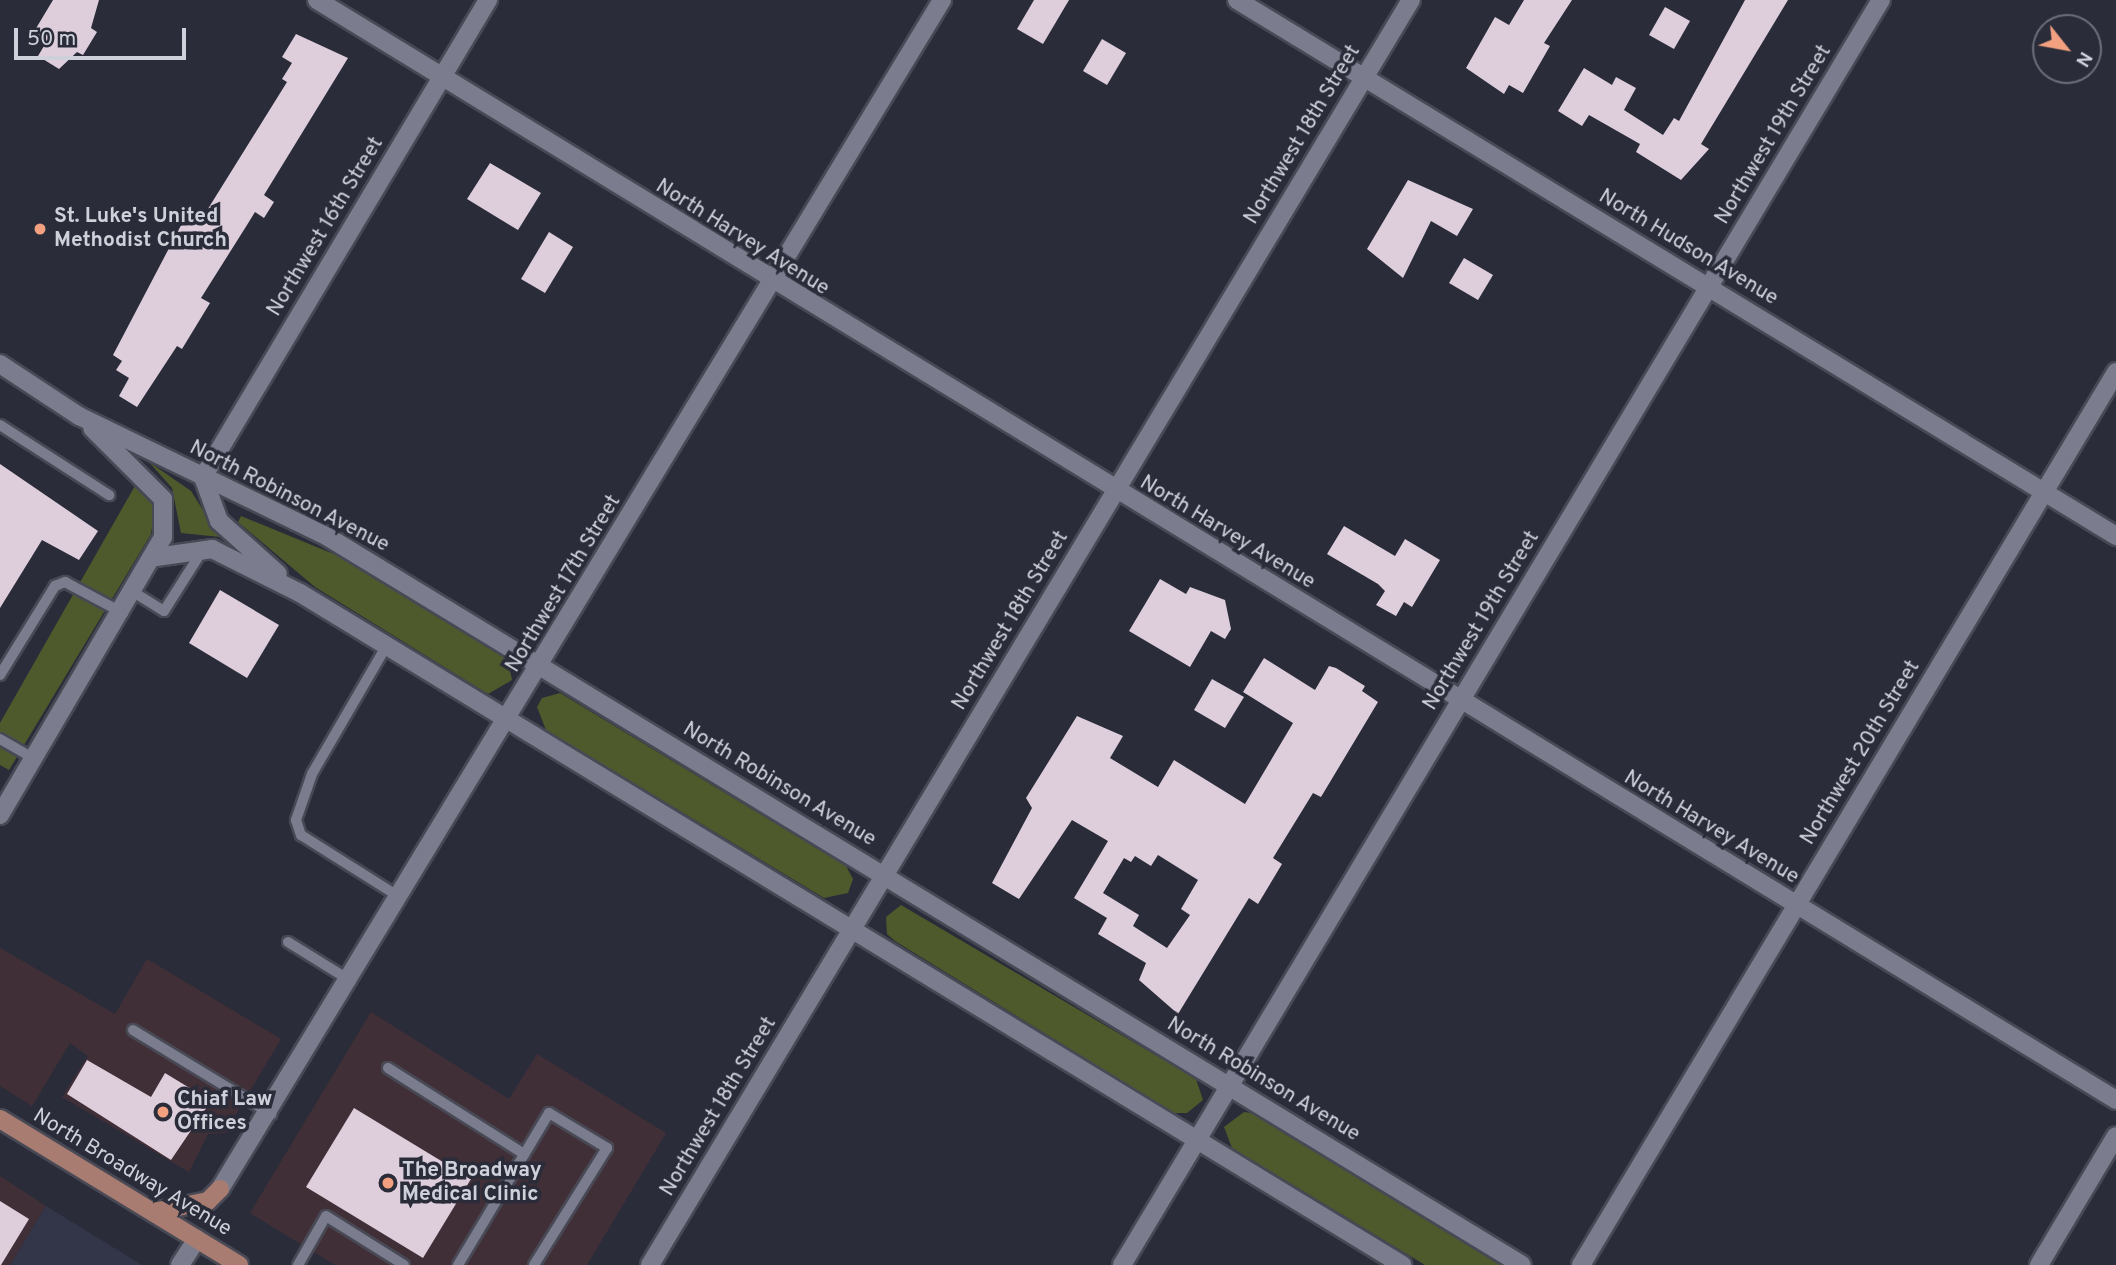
<!DOCTYPE html>
<html>
<head>
<meta charset="utf-8">
<style>
	body { margin:0 }
	#map { position:relative; width:2116px; height:1265px; overflow:hidden; background:#2a2c3a; font-family:Overpass,sans-serif }
	div>[style] { position:absolute }
	.commercial>* { inset:0; background:#412f37 }
	.built>* { inset:0; background:#333549 }
	.green>* { inset:0; background:#4e5a2b }
	.building>* { inset:0; background:#decedc }
	.roads { filter:drop-shadow(2px 0 #484955) drop-shadow(-2px 0 #484955) drop-shadow(0 2px #484955) drop-shadow(0 -2px #484955) }
	.service>* { height:10px; margin:-5px; padding:0 5px; transform-origin:5px; border-radius:5px; background:#7b7d8e }
	.minor>* { height:18px; margin:-9px; padding:0 9px; transform-origin:9px; border-radius:9px; background:#7b7d8e }
	.tertiary>* { height:18px; margin:-9px; padding:0 9px; transform-origin:9px; border-radius:9px; background:#7b7d8e }
	.primary>* { height:18px; margin:-9px; padding:0 9px; transform-origin:9px; border-radius:9px; background:#a87c71 }
	.dots>* { width:19px; height:19px; translate:-50% -50%; box-sizing:border-box; border:4px solid #2a2c3a; border-radius:50% }
	span { translate:-50% -50%; white-space:nowrap; text-align:center; line-height:1.15; -webkit-text-stroke:7px #2a2c3a; paint-order:stroke }
	.street-label { font-size:21px; color:#cfd1da }
	.poi-label { font-size:21px; color:#cfd1da; font-weight:700 }
	.left { translate:0 -50%; text-align:left }
	.north { position:absolute; left:2032px; top:14px; width:70px; height:70px; box-sizing:border-box; background:#2a2c3a; border:2px solid #6c6e7a; border-radius:50%; rotate:121deg; font-size:19px; font-weight:700; line-height:28px; text-align:center; color:#cfd1da }
	.north::after { content:''; display:block; margin:auto; width:24px; height:32px; background:#f2a080; clip-path:polygon(50% 0,100% 100%,50% 72%,0 100%) }
	.scale { position:absolute; left:14px; top:28px; width:172px; height:32px; box-sizing:border-box; border:4px solid #cfd1da; border-top:0; padding-left:9px; font-size:21px; line-height:24px; white-space:nowrap; color:#cfd1da; -webkit-text-stroke:5px #2a2c3a; paint-order:stroke }
</style>
</head>
<body>
<div id="map">
	<div class="commercial">
		<i style="clip-path:polygon(0 948px,115px 1014px,147px 959px,281px 1039px,225px 1133px,208px 1134px,189px 1172px,62px 1097px,88px 1056px,70px 1043px,32px 1106px,0 1086px)"></i>
		<i style="clip-path:polygon(371px 1012px,509px 1099px,537px 1054px,666px 1133px,587px 1265px,335px 1265px,250px 1213px)"></i>
		<i style="clip-path:polygon(0 1176px,46px 1206px,10px 1265px,0 1265px)"></i>
	</div>
	<div class="built">
		<i style="clip-path:polygon(46px 1206px,142px 1265px,10px 1265px)"></i>
	</div>
	<div class="green">
		<i style="clip-path:polygon(149px 462px,191px 491px,220px 537px,181px 533px,172px 488px)"></i>
		<i style="clip-path:polygon(136px 484px,155px 507px,151px 534px,9px 770px,0 765px,0 723px)"></i>
		<i style="clip-path:polygon(241px 516px,336px 555px,508px 660px,512px 680px,488px 694px,315px 587px,238px 522px)"></i>
		<i style="clip-path:polygon(560px 693px,846px 866px,853px 879px,848px 893px,824px 898px,546px 730px,537px 707px,542px 698px)"></i>
		<i style="clip-path:polygon(901px 905px,1196px 1079px,1203px 1100px,1187px 1113px,1174px 1113px,895px 941px,887px 934px,886px 917px)"></i>
		<i style="clip-path:polygon(1244px 1112px,1251px 1113px,1500px 1265px,1425px 1265px,1232px 1148px,1224px 1127px)"></i>
	</div>
	<div class="building">
		<i style="clip-path:polygon(53px 0,99px 0,91px 28px,97px 32px,83px 55px,77px 52px,59px 69px,38px 56px,44px 46px,32px 35px)"></i>
		<i style="clip-path:polygon(1034px 0,1069px 0,1043px 44px,1017px 29px)"></i>
		<i style="clip-path:polygon(1524px 0,1572px 0,1544px 43px,1550px 46px,1523px 93px,1509px 85px,1504px 94px,1466px 68px,1495px 17px,1509px 25px)"></i>
		<i style="clip-path:polygon(1745px 0,1788px 0,1701px 144px,1709px 149px,1681px 180px,1636px 152px,1640px 144px,1589px 115px,1582px 126px,1558px 111px,1584px 68px,1612px 85px,1616px 77px,1636px 88px,1624px 110px,1663px 135px,1674px 118px,1679px 121px)"></i>
		<i style="clip-path:polygon(1665px 7px,1690px 21px,1674px 49px,1649px 35px)"></i>
		<i style="clip-path:polygon(296px 34px,348px 58px,264px 195px,274px 202px,264px 218px,255px 212px,247px 225px,201px 298px,210px 303px,182px 349px,177px 346px,137px 407px,119px 396px,129px 378px,116px 370px,122px 361px,113px 355px,188px 212px,201px 220px,287px 82px,282px 79px,292px 63px,282px 57px)"></i>
		<i style="clip-path:polygon(1102px 39px,1126px 53px,1107px 85px,1083px 71px)"></i>
		<i style="clip-path:polygon(490px 163px,541px 193px,518px 230px,467px 199px)"></i>
		<i style="clip-path:polygon(1408px 180px,1473px 209px,1457px 236px,1431px 221px,1403px 278px,1367px 249px)"></i>
		<i style="clip-path:polygon(549px 232px,573px 247px,545px 293px,521px 279px)"></i>
		<i style="clip-path:polygon(1464px 258px,1493px 275px,1478px 300px,1449px 283px)"></i>
		<i style="clip-path:polygon(0 464px,98px 531px,79px 560px,42px 540px,0 608px)"></i>
		<i style="clip-path:polygon(1344px 526px,1395px 556px,1405px 539px,1440px 560px,1412px 607px,1404px 602px,1396px 616px,1376px 605px,1385px 591px,1378px 584px,1327px 554px)"></i>
		<i style="clip-path:polygon(1160px 579px,1186px 594px,1190px 587px,1225px 600px,1231px 629px,1225px 639px,1211px 631px,1190px 667px,1129px 631px)"></i>
		<i style="clip-path:polygon(220px 590px,279px 625px,247px 678px,189px 643px)"></i>
		<i style="clip-path:polygon(evenodd,1264px 658px,1315px 690px,1329px 666px,1336px 668px,1365px 686px,1362px 691px,1378px 702px,1321px 797px,1313px 793px,1273px 858px,1282px 864px,1258px 904px,1249px 898px,1178px 1014px,1139px 980px,1146px 963px,1098px 934px,1107px 918px,1074px 898px,1108px 841px,1072px 820px,1019px 899px,992px 883px,1032px 808px,1026px 798px,1077px 716px,1123px 736px,1110px 758px,1158px 787px,1174px 760px,1245px 804px,1293px 723px,1243px 692px,1264px 658px,1158px 855px,1198px 880px,1181px 909px,1190px 915px,1167px 948px,1133px 926px,1139px 915px,1103px 893px,1124px 858px,1131px 862px,1135px 856px,1151px 866px,1158px 855px)"></i>
		<i style="clip-path:polygon(1212px 679px,1244px 697px,1225px 728px,1194px 710px)"></i>
		<i style="clip-path:polygon(87px 1060px,151px 1097px,165px 1073px,211px 1101px,171px 1160px,67px 1094px)"></i>
		<i style="clip-path:polygon(354px 1108px,471px 1179px,423px 1258px,306px 1187px)"></i>
		<i style="clip-path:polygon(0 1201px,29px 1219px,1px 1265px,0 1265px)"></i>
	</div>
	<div class="roads">
		<div class="service">
			<i style="left:0;top:425px;width:130px;rotate:32.7deg"></i>
			<i style="left:135px;top:593px;width:34px;rotate:32deg"></i>
			<i style="left:164px;top:611px;width:75px;rotate:-57.6deg"></i>
			<i style="left:387px;top:645px;width:149px;rotate:120.2deg"></i>
			<i style="left:312px;top:774px;width:49px;rotate:109.2deg"></i>
			<i style="left:296px;top:820px;width:16px;rotate:72deg"></i>
			<i style="left:301px;top:835px;width:118px;rotate:32.2deg"></i>
			<i style="left:0;top:675px;width:105px;rotate:-58.3deg"></i>
			<i style="left:55px;top:586px;width:11px;rotate:-22deg"></i>
			<i style="left:65px;top:582px;width:66px;rotate:28.1deg"></i>
			<i style="left:0;top:739px;width:39px;rotate:30deg"></i>
			<i style="left:288px;top:942px;width:74px;rotate:31.8deg"></i>
			<i style="left:133px;top:1030px;width:162px;rotate:31.3deg"></i>
			<i style="left:388px;top:1068px;width:161px;rotate:32.3deg"></i>
			<i style="left:298px;top:1265px;width:56px;rotate:-60.3deg"></i>
			<i style="left:326px;top:1216px;width:92px;rotate:32.1deg"></i>
			<i style="left:458px;top:1265px;width:177px;rotate:-59.1deg"></i>
			<i style="left:549px;top:1113px;width:68px;rotate:31.1deg"></i>
			<i style="left:607px;top:1148px;width:138px;rotate:122deg"></i>
		</div>
		<div class="minor">
			<i style="left:203px;top:477px;width:556px;rotate:-59.14deg"></i>
			<i style="left:220px;top:1189px;width:1391px;rotate:-58.73deg"></i>
			<i style="left:180px;top:1265px;width:31px;rotate:-57deg"></i>
			<i style="left:650px;top:1265px;width:1476px;rotate:-58.97deg"></i>
			<i style="left:1122px;top:1265px;width:1475px;rotate:-59.04deg"></i>
			<i style="left:1581px;top:1265px;width:1041px;rotate:-59.07deg"></i>
			<i style="left:2039px;top:1265px;width:150px;rotate:-59.2deg"></i>
		</div>
		<div class="tertiary">
			<i style="left:317px;top:0;width:2109px;rotate:31.44deg"></i>
			<i style="left:1237px;top:0;width:1030px;rotate:31.37deg"></i>
			<i style="left:0;top:364px;width:95px;rotate:33.4deg"></i>
			<i style="left:79px;top:416px;width:277px;rotate:25.9deg"></i>
			<i style="left:328px;top:537px;width:1398px;rotate:31.37deg"></i>
			<i style="left:203px;top:477px;width:47px;rotate:70deg"></i>
			<i style="left:219px;top:521px;width:79px;rotate:41.9deg"></i>
			<i style="left:156px;top:557px;width:57px;rotate:-8.1deg"></i>
			<i style="left:212px;top:549px;width:98px;rotate:26.6deg"></i>
			<i style="left:300px;top:593px;width:1291px;rotate:31.37deg"></i>
			<i style="left:0;top:815px;width:322px;rotate:-59.6deg"></i>
			<i style="left:163px;top:537px;width:38px;rotate:-90deg"></i>
			<i style="left:163px;top:499px;width:100px;rotate:-135deg"></i>
		</div>
		<div class="primary">
			<i style="left:0;top:1119px;width:280px;rotate:31.4deg"></i>
			<i style="left:153px;top:1212px;width:56px;rotate:-11.3deg"></i>
			<i style="left:208px;top:1201px;width:17px;rotate:-45deg"></i>
		</div>
	</div>
	<div class="dots">
		<i style="left:40px;top:229px;background:#f2a080"></i>
		<i style="left:163px;top:1112px;background:#f2a080"></i>
		<i style="left:388px;top:1183px;background:#f2a080"></i>
	</div>
	<div class="street-label">
		<span style="left:1303px;top:135px;rotate:-59deg">Northwest 18th Street</span>
		<span style="left:1774px;top:135px;rotate:-59deg">Northwest 19th Street</span>
		<span style="left:326px;top:227px;rotate:-59deg">Northwest 16th Street</span>
		<span style="left:742px;top:238px;rotate:32deg">North Harvey Avenue</span>
		<span style="left:1688px;top:248px;rotate:31deg">North Hudson Avenue</span>
		<span style="left:289px;top:497px;rotate:27deg">North Robinson Avenue</span>
		<span style="left:1227px;top:533px;rotate:31deg">North Harvey Avenue</span>
		<span style="left:564px;top:584px;rotate:-59deg">Northwest 17th Street</span>
		<span style="left:1011px;top:621px;rotate:-59deg">Northwest 18th Street</span>
		<span style="left:1482px;top:621px;rotate:-59deg">Northwest 19th Street</span>
		<span style="left:1861px;top:753px;rotate:-59deg">Northwest 20th Street</span>
		<span style="left:779px;top:785px;rotate:31deg">North Robinson Avenue</span>
		<span style="left:1711px;top:828px;rotate:31deg">North Harvey Avenue</span>
		<span style="left:1263px;top:1080px;rotate:31deg">North Robinson Avenue</span>
		<span style="left:719px;top:1107px;rotate:-59deg">Northwest 18th Street</span>
		<span style="left:132px;top:1173px;rotate:31deg">North Broadway Avenue</span>
	</div>
	<div class="poi-label">
		<span class="left" style="left:54px;top:229px">St. Luke's United<br>Methodist Church</span>
		<span class="left" style="left:177px;top:1112px">Chiaf Law<br>Offices</span>
		<span class="left" style="left:402px;top:1183px">The Broadway<br>Medical Clinic</span>
	</div>
	<div class="north">N</div>
	<div class="scale">50 m</div>
</div>
</body>
</html>
